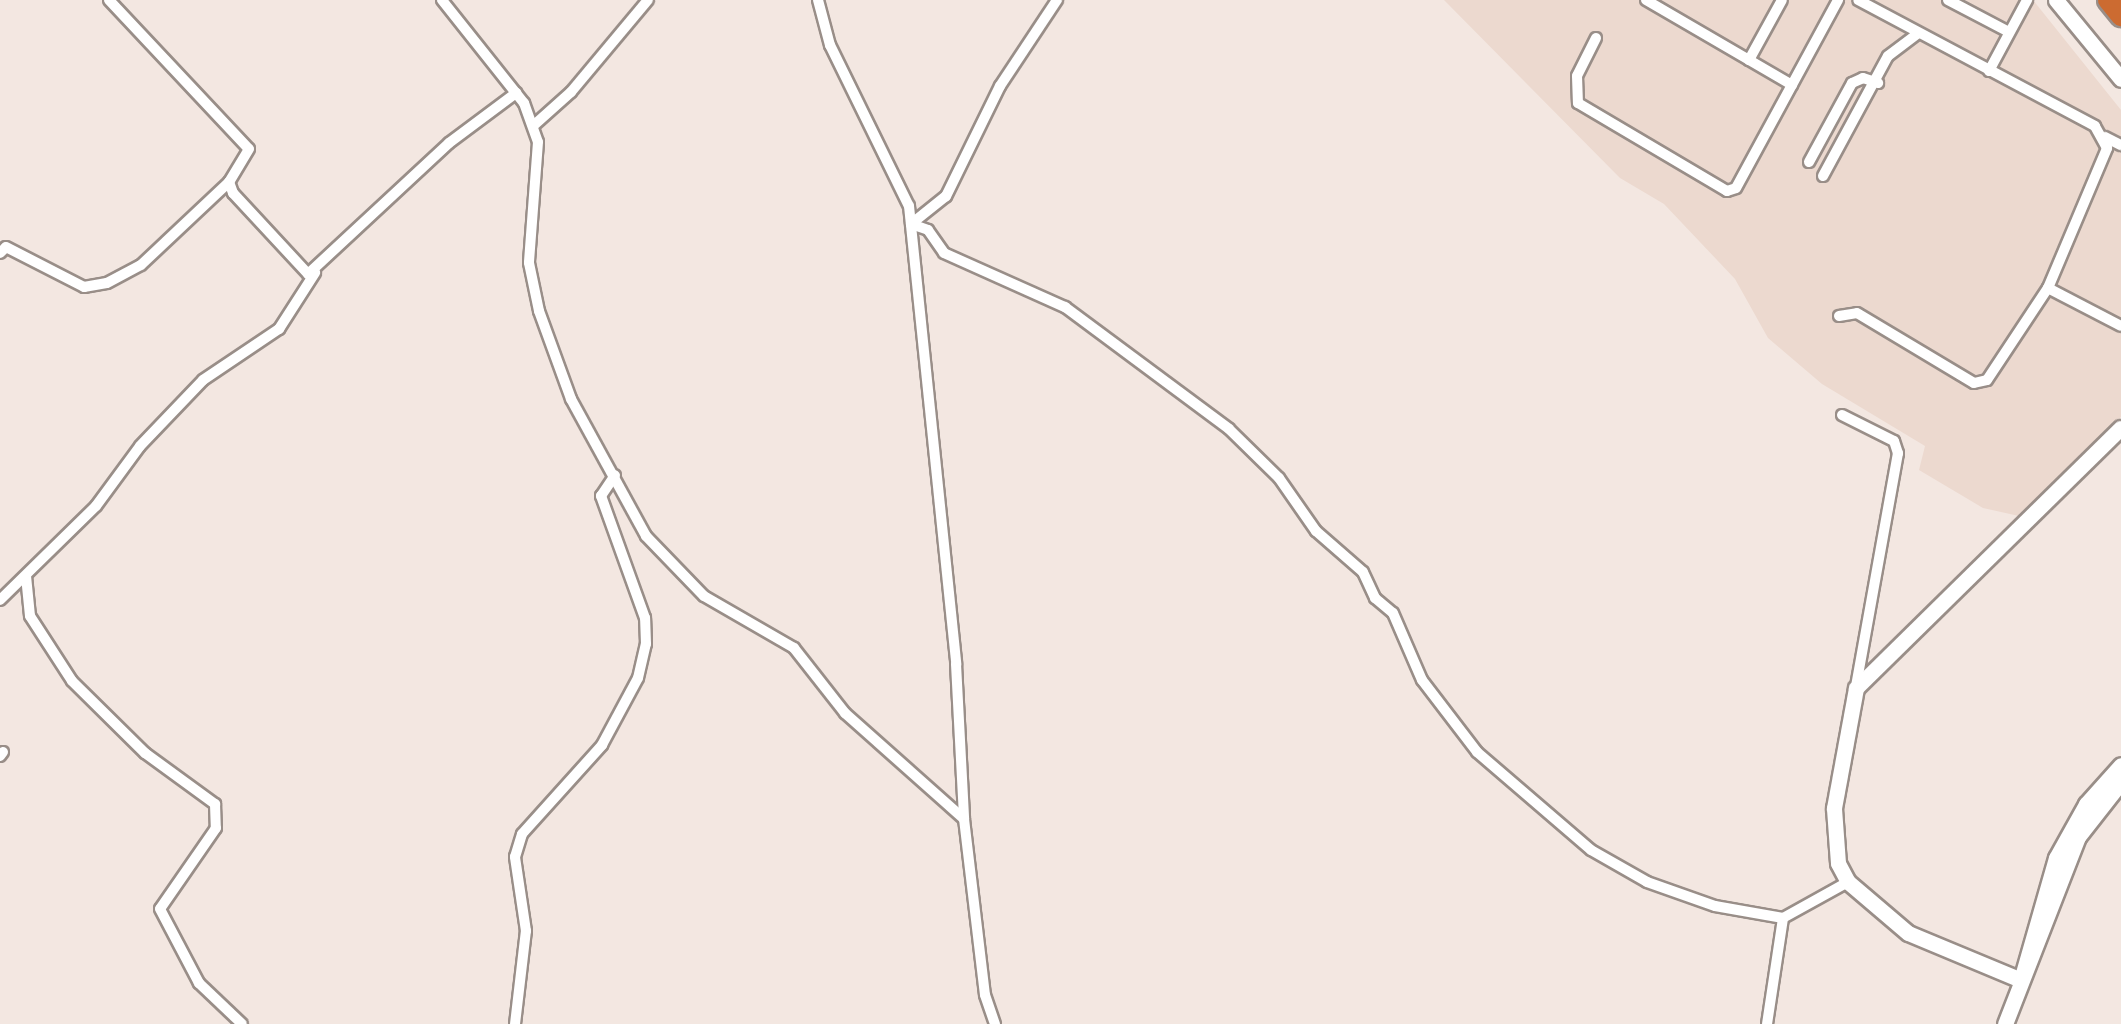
<!DOCTYPE html>
<html>
<head>
<meta charset="utf-8">
<style>
	body { margin:0 }
	#map { position:relative; width:2121px; height:1024px; overflow:hidden; background:#f3e7e1; font-family:Commissioner,sans-serif }
	div>[style] { position:absolute }
	.built>* { inset:0; background:#ecd9cf }
	.roads { filter:drop-shadow(2px 0 #998e88) drop-shadow(-2px 0 #998e88) drop-shadow(0 2px #998e88) drop-shadow(0 -2px #998e88) }
	.street>* { height:10px; margin:-5px; padding:0 5px; transform-origin:5px; border-radius:5px; background:#fff }
	.secondary>* { height:15px; margin:-7.5px; padding:0 7.5px; transform-origin:7.5px; border-radius:7.5px; background:#fff }
	.highway>* { height:20px; margin:-10px; padding:0 10px; transform-origin:10px; border-radius:10px; background:#cc6b31 }
	span { translate:-50% -50%; white-space:nowrap; text-align:center; line-height:1.15; -webkit-text-stroke:10px #fff5f0; paint-order:stroke }
</style>
</head>
<body>
<div id="map">
	<div class="built">
		<i style="clip-path:polygon(1444px 0,2033px 0,2121px 110px,2121px 417px,2019px 516px,1983px 508px,1919px 470px,1925px 446px,1822px 384px,1768px 338px,1735px 279px,1664px 204px,1620px 178px)"></i>
	</div>
	<div class="roads">
		<div class="street">
			<i style="left:109px;top:0;width:204px;rotate:46.8deg"></i>
			<i style="left:249px;top:149px;width:39px;rotate:121deg"></i>
			<i style="left:229px;top:182px;width:12px;rotate:70deg"></i>
			<i style="left:233px;top:193px;width:110px;rotate:47.2deg"></i>
			<i style="left:308px;top:274px;width:192px;rotate:-42.9deg"></i>
			<i style="left:449px;top:143px;width:84px;rotate:-36.7deg"></i>
			<i style="left:442px;top:0;width:132px;rotate:51.5deg"></i>
			<i style="left:524px;top:103px;width:41px;rotate:70.3deg"></i>
			<i style="left:538px;top:142px;width:121px;rotate:94.3deg"></i>
			<i style="left:529px;top:263px;width:49px;rotate:78.2deg"></i>
			<i style="left:539px;top:311px;width:94px;rotate:70deg"></i>
			<i style="left:571px;top:399px;width:156px;rotate:61.3deg"></i>
			<i style="left:646px;top:536px;width:83px;rotate:46deg"></i>
			<i style="left:704px;top:596px;width:104px;rotate:30deg"></i>
			<i style="left:794px;top:648px;width:83px;rotate:51.9deg"></i>
			<i style="left:845px;top:713px;width:159px;rotate:41.7deg"></i>
			<i style="left:818px;top:0;width:47px;rotate:75.1deg"></i>
			<i style="left:830px;top:45px;width:179px;rotate:63.9deg"></i>
			<i style="left:909px;top:206px;width:460px;rotate:84.1deg"></i>
			<i style="left:956px;top:664px;width:155px;rotate:87deg"></i>
			<i style="left:964px;top:819px;width:177px;rotate:83.2deg"></i>
			<i style="left:985px;top:995px;width:31px;rotate:71deg"></i>
			<i style="left:1057px;top:0;width:103px;rotate:123.5deg"></i>
			<i style="left:1000px;top:86px;width:123px;rotate:116.1deg"></i>
			<i style="left:946px;top:196px;width:45px;rotate:141.3deg"></i>
			<i style="left:911px;top:224px;width:18px;rotate:19deg"></i>
			<i style="left:928px;top:230px;width:28px;rotate:55deg"></i>
			<i style="left:944px;top:253px;width:133px;rotate:24.1deg"></i>
			<i style="left:1065px;top:307px;width:204px;rotate:36.6deg"></i>
			<i style="left:1229px;top:429px;width:70px;rotate:44.4deg"></i>
			<i style="left:1279px;top:478px;width:65px;rotate:55.1deg"></i>
			<i style="left:1316px;top:531px;width:62px;rotate:41.1deg"></i>
			<i style="left:1363px;top:572px;width:29px;rotate:65deg"></i>
			<i style="left:1375px;top:598px;width:23px;rotate:40deg"></i>
			<i style="left:1393px;top:613px;width:73px;rotate:66.6deg"></i>
			<i style="left:1422px;top:680px;width:91px;rotate:52.6deg"></i>
			<i style="left:1477px;top:752px;width:150px;rotate:40.7deg"></i>
			<i style="left:1591px;top:850px;width:64px;rotate:29.7deg"></i>
			<i style="left:1647px;top:882px;width:72px;rotate:19.4deg"></i>
			<i style="left:1715px;top:906px;width:69px;rotate:10deg"></i>
			<i style="left:1646px;top:0;width:169px;rotate:30.2deg"></i>
			<i style="left:1948px;top:0;width:67px;rotate:27.7deg"></i>
			<i style="left:1596px;top:38px;width:42px;rotate:116.6deg"></i>
			<i style="left:1577px;top:76px;width:27px;rotate:88deg"></i>
			<i style="left:1578px;top:103px;width:173px;rotate:30.6deg"></i>
			<i style="left:1727px;top:191px;width:9px;rotate:-18deg"></i>
			<i style="left:1736px;top:188px;width:214px;rotate:-61.5deg"></i>
			<i style="left:1749px;top:60px;width:68px;rotate:-61.2deg"></i>
			<i style="left:1989px;top:71px;width:81px;rotate:-61.8deg"></i>
			<i style="left:533px;top:126px;width:51px;rotate:-41.8deg"></i>
			<i style="left:571px;top:92px;width:120px;rotate:-50.1deg"></i>
			<i style="left:2105px;top:137px;width:18px;rotate:27deg"></i>
			<i style="left:1809px;top:162px;width:90px;rotate:-61.4deg"></i>
			<i style="left:1852px;top:83px;width:12px;rotate:-24deg"></i>
			<i style="left:1863px;top:78px;width:16px;rotate:18deg"></i>
			<i style="left:1823px;top:176px;width:136px;rotate:-61.6deg"></i>
			<i style="left:1888px;top:56px;width:38px;rotate:-37deg"></i>
			<i style="left:0;top:253px;width:8px;rotate:-45deg"></i>
			<i style="left:6px;top:247px;width:88px;rotate:27.1deg"></i>
			<i style="left:84px;top:287px;width:23px;rotate:-10deg"></i>
			<i style="left:107px;top:283px;width:38px;rotate:-28deg"></i>
			<i style="left:141px;top:265px;width:121px;rotate:-43.3deg"></i>
			<i style="left:2048px;top:288px;width:82px;rotate:27.5deg"></i>
			<i style="left:1839px;top:316px;width:18px;rotate:-9deg"></i>
			<i style="left:1857px;top:313px;width:136px;rotate:30.9deg"></i>
			<i style="left:1974px;top:383px;width:13px;rotate:-13deg"></i>
			<i style="left:1987px;top:380px;width:110px;rotate:-56.5deg"></i>
			<i style="left:2048px;top:288px;width:152px;rotate:-67.1deg"></i>
			<i style="left:2107px;top:148px;width:25px;rotate:-119deg"></i>
			<i style="left:2095px;top:126px;width:268px;rotate:-152deg"></i>
			<i style="left:1842px;top:415px;width:58px;rotate:26.6deg"></i>
			<i style="left:1894px;top:441px;width:13px;rotate:72deg"></i>
			<i style="left:1898px;top:453px;width:238px;rotate:100.2deg"></i>
			<i style="left:26px;top:576px;width:40px;rotate:84.3deg"></i>
			<i style="left:30px;top:616px;width:77px;rotate:57.1deg"></i>
			<i style="left:72px;top:681px;width:103px;rotate:44.6deg"></i>
			<i style="left:145px;top:753px;width:87px;rotate:36.1deg"></i>
			<i style="left:215px;top:804px;width:24px;rotate:88deg"></i>
			<i style="left:216px;top:828px;width:98px;rotate:124.7deg"></i>
			<i style="left:160px;top:909px;width:84px;rotate:62.2deg"></i>
			<i style="left:199px;top:983px;width:59px;rotate:43.6deg"></i>
			<i style="left:0;top:600px;width:134px;rotate:-44.4deg"></i>
			<i style="left:96px;top:506px;width:74px;rotate:-53.7deg"></i>
			<i style="left:140px;top:446px;width:91px;rotate:-46.3deg"></i>
			<i style="left:203px;top:380px;width:92px;rotate:-33.9deg"></i>
			<i style="left:279px;top:329px;width:67px;rotate:-57.3deg"></i>
			<i style="left:0;top:756px;width:5px;rotate:-53deg"></i>
			<i style="left:515px;top:1024px;width:94px;rotate:-83.3deg"></i>
			<i style="left:526px;top:931px;width:75px;rotate:-98.5deg"></i>
			<i style="left:515px;top:857px;width:24px;rotate:-73deg"></i>
			<i style="left:522px;top:834px;width:120px;rotate:-48deg"></i>
			<i style="left:602px;top:745px;width:76px;rotate:-61.8deg"></i>
			<i style="left:638px;top:678px;width:35px;rotate:-77deg"></i>
			<i style="left:646px;top:644px;width:26px;rotate:-92deg"></i>
			<i style="left:645px;top:618px;width:130px;rotate:-109.8deg"></i>
			<i style="left:601px;top:496px;width:25px;rotate:-56deg"></i>
			<i style="left:1767px;top:1024px;width:107px;rotate:-81.4deg"></i>
			<i style="left:1783px;top:918px;width:74px;rotate:-29deg"></i>
		</div>
		<div class="secondary">
			<i style="left:2056px;top:0;width:102px;rotate:50.6deg"></i>
			<i style="left:2021px;top:980px;width:122px;rotate:-157.4deg"></i>
			<i style="left:1908px;top:933px;width:79px;rotate:-139.6deg"></i>
			<i style="left:1848px;top:882px;width:21px;rotate:-118deg"></i>
			<i style="left:1838px;top:863px;width:55px;rotate:-94.2deg"></i>
			<i style="left:1834px;top:808px;width:122px;rotate:-79.6deg"></i>
			<i style="left:1856px;top:688px;width:371px;rotate:-44.5deg"></i>
			<i style="left:2021px;top:980px;width:127px;rotate:-74deg"></i>
			<i style="left:2056px;top:858px;width:62px;rotate:-60.9deg"></i>
			<i style="left:2086px;top:804px;width:52px;rotate:-48.1deg"></i>
			<i style="left:2005px;top:1024px;width:201px;rotate:-68.7deg"></i>
			<i style="left:2078px;top:837px;width:70px;rotate:-52deg"></i>
		</div>
		<div class="highway">
			<i style="left:2108px;top:0;width:21px;rotate:51deg"></i>
		</div>
	</div>
</div>
</body>
</html>
